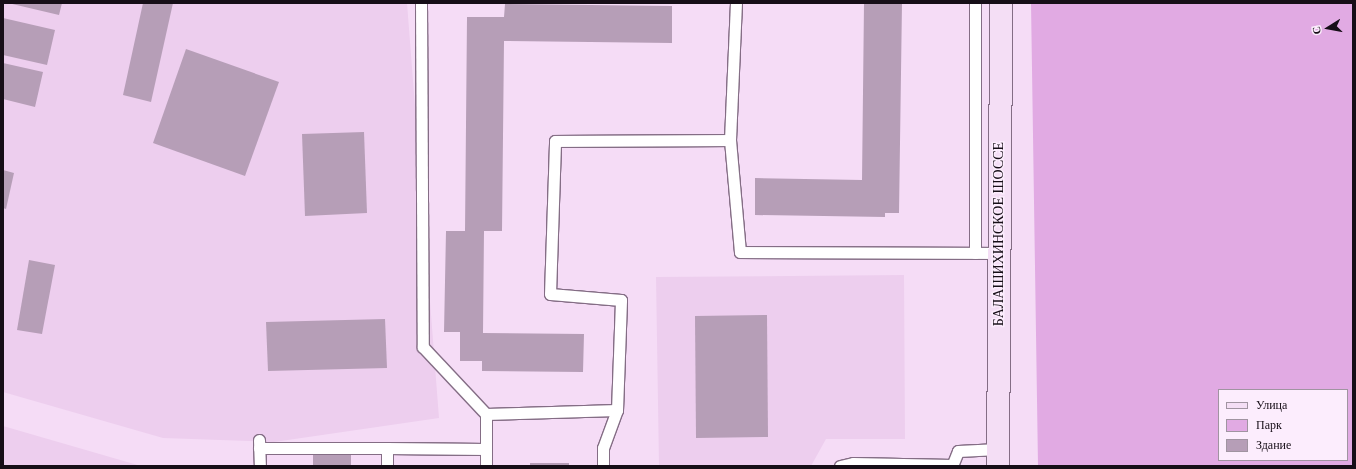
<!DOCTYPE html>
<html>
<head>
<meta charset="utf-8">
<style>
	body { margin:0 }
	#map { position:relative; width:1356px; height:469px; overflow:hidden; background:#f5dcf6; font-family:Georgia,serif }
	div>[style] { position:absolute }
	.built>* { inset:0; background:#edceee }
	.green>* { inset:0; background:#e1aae3 }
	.building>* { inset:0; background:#b69eb7 }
	.roads { filter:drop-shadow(1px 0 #846d85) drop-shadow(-1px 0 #846d85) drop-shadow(0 1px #846d85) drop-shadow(0 -1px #846d85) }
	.lane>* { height:11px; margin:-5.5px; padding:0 5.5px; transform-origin:5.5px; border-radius:5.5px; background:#fff }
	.secondary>* { height:22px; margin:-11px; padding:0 11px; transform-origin:11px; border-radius:11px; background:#f4def5 }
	span { translate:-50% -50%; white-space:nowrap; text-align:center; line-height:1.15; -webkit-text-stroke:3px #fcedfd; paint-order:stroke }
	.street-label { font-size:14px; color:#160e17 }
	.frame { position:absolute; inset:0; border:4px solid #160e17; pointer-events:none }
	.legend { position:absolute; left:1218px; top:389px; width:130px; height:72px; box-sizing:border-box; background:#fcedfd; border:1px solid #a094a1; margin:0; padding:5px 7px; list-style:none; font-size:12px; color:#160e17 }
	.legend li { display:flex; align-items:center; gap:8px; height:20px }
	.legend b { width:20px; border:1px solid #a094a1 }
	.north { position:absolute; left:1308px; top:8px; width:40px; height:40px; -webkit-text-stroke:3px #fcedfd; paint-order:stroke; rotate:259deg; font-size:11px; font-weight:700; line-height:16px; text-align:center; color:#160e17 }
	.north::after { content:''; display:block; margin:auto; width:14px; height:18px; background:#160e17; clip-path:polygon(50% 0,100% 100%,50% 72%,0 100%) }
</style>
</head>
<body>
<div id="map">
	<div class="built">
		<i style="clip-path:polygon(3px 3px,407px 3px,439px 418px,274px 442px,163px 438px,3px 392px)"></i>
		<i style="clip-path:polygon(904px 275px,905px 439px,826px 439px,811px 466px,659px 466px,656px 277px)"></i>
		<i style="clip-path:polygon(3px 426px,141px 466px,3px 466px)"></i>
	</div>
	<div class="green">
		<i style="clip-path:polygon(evenodd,1031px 3px,1353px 3px,1353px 466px,1038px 466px,1031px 3px,1219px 390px,1347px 390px,1347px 460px,1219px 460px,1219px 390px)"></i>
	</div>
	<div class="building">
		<i style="clip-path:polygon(8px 3px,62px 3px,59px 15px)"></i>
		<i style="clip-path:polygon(143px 3px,173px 3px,151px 102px,123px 95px)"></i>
		<i style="clip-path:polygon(864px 3px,902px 3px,899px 213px,885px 213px,885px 217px,755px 215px,755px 178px,862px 180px)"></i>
		<i style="clip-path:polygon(505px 4px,672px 6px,672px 43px,504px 41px,502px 231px,484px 231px,483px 333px,584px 334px,583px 372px,482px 371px,482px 361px,460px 361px,460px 332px,444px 332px,446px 231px,465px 231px,467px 17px,504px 17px)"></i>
		<i style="clip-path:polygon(3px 18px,55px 30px,47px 65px,3px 55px)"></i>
		<i style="clip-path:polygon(186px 49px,279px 82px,245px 176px,153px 143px)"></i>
		<i style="clip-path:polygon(3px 63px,43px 72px,35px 107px,3px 99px)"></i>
		<i style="clip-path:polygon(364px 132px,367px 213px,305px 216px,302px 134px)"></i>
		<i style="clip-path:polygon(3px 170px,14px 173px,6px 209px,3px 208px)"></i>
		<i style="clip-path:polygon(29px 260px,55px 265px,42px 334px,17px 330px)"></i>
		<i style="clip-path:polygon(767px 315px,768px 437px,696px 438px,695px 316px)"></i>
		<i style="clip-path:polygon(385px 319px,387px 368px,268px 371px,266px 322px)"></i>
		<i style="clip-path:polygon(313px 452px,351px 452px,351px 466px,313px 466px)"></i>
		<i style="clip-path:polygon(530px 463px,569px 463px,569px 466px,530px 466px)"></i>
	</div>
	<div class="roads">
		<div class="lane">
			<i style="left:421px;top:3px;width:344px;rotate:89.7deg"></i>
			<i style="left:423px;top:347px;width:92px;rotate:46.8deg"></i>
			<i style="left:975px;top:3px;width:250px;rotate:90deg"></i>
			<i style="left:730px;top:140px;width:112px;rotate:84.9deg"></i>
			<i style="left:740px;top:252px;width:259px;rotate:0.2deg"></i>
			<i style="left:259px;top:440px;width:26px;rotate:88deg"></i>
			<i style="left:259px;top:448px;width:128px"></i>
			<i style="left:387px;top:466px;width:18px;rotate:-90deg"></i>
			<i style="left:387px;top:448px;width:99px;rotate:0.6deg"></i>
			<i style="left:486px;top:466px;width:52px;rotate:-90deg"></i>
			<i style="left:486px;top:414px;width:131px;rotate:-1.7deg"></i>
			<i style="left:603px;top:466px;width:18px;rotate:-90deg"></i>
			<i style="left:603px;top:448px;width:40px;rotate:-69.8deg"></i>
			<i style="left:617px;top:410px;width:110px;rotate:-87.9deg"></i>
			<i style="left:621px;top:300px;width:71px;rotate:-175.2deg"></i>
			<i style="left:550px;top:294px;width:153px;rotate:-88.1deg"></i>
			<i style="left:555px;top:141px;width:175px;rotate:-0.3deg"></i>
			<i style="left:730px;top:140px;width:137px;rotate:-87.5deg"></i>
			<i style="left:840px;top:466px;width:13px;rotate:-13deg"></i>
			<i style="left:853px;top:463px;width:99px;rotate:1.2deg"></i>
			<i style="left:952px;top:466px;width:16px;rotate:-68deg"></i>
			<i style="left:958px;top:451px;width:40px;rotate:-2.9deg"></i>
		</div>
		<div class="secondary">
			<i style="left:998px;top:466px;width:463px;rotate:-89.6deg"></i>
		</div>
	</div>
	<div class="street-label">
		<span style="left:999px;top:234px;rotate:-90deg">БАЛАШИХИНСКОЕ ШОССЕ</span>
	</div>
	<div class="frame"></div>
	<ul class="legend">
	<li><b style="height:5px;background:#f4def5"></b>Улица</li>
	<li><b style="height:11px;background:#e1aae3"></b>Парк</li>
	<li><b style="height:11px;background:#b69eb7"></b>Здание</li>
	</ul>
	<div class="north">С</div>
</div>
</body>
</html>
